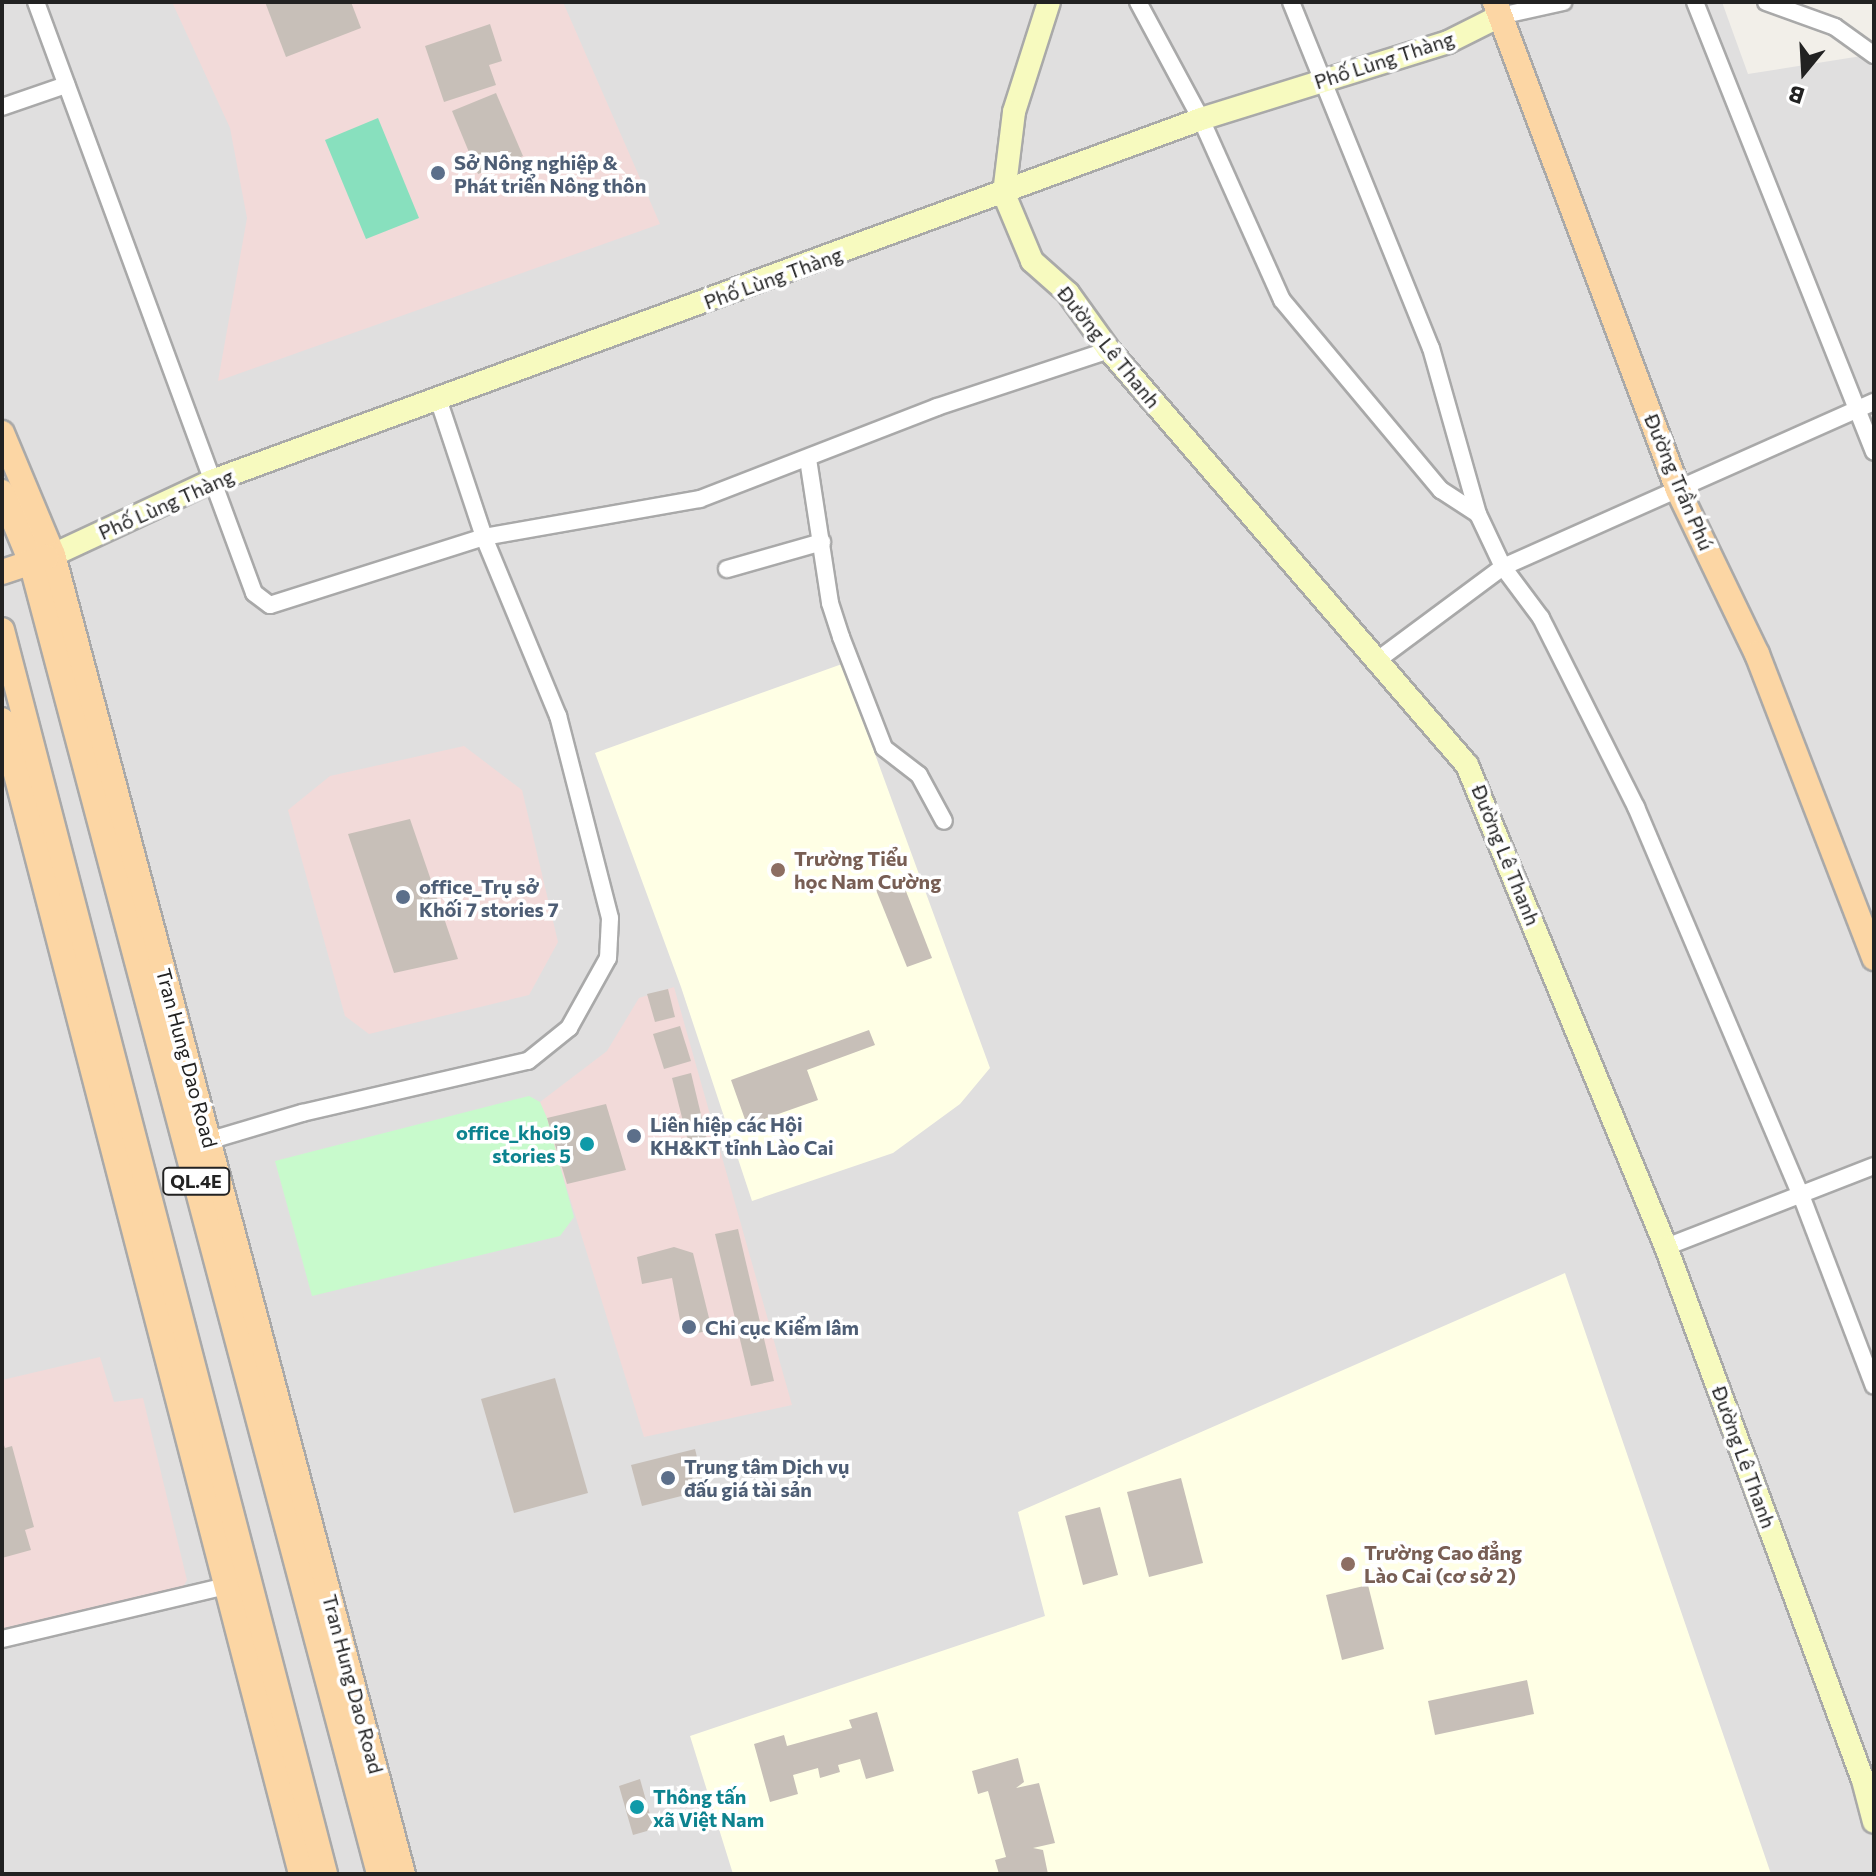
<!DOCTYPE html>
<html>
<head>
<meta charset="utf-8">
<style>
	body { margin:0 }
	#map { position:relative; width:1876px; height:1876px; overflow:hidden; background:#f2efe9; font-family:Commissioner,sans-serif }
	div>[style] { position:absolute }
	.residential>* { inset:0; background:#e0dfdf }
	.commercial>* { inset:0; background:#f2dad9 }
	.education>* { inset:0; background:#ffffe5 }
	.park>* { inset:0; background:#c8facc }
	.pitch>* { inset:0; background:#88e0be }
	.building>* { inset:0; background:#c7bfb8 }
	.roads { filter:drop-shadow(2px 0 #a9a9a9) drop-shadow(-2px 0 #a9a9a9) drop-shadow(0 2px #a9a9a9) drop-shadow(0 -2px #a9a9a9) }
	.street>* { height:16px; margin:-8px; padding:0 8px; transform-origin:8px; border-radius:8px; background:#fff }
	.secondary>* { height:22px; margin:-11px; padding:0 11px; transform-origin:11px; border-radius:11px; background:#f7fabf }
	.primary>* { height:24px; margin:-12px; padding:0 12px; transform-origin:12px; border-radius:12px; background:#fcd6a4 }
	.dots>* { width:22px; height:22px; translate:-50% -50%; box-sizing:border-box; border:4px solid #fff; border-radius:50% }
	span { translate:-50% -50%; white-space:nowrap; text-align:center; line-height:1.15; -webkit-text-stroke:7px #fff; paint-order:stroke }
	.shield-label span { padding:2px 6px; background:#fff; border:2px solid; border-radius:6px; -webkit-text-stroke-width:0 }
	.shield-label { font-size:18px; color:#222; font-weight:700 }
	.street-label { font-size:20px; color:#222 }
	.service-label { font-size:20px; color:#4e5e75; font-weight:700 }
	.left { translate:0 -50%; text-align:left }
	.education-label { font-size:20px; color:#785e54; font-weight:700 }
	.culture-label { font-size:20px; color:#0d838f; font-weight:700 }
	.right { translate:-100% -50%; text-align:right }
	.frame { position:absolute; inset:0; border:4px solid #222; pointer-events:none }
	.north { position:absolute; left:1764px; top:32px; width:80px; height:80px; -webkit-text-stroke:6px #fff; paint-order:stroke; rotate:198deg; font-size:22px; font-weight:700; line-height:32px; text-align:center; color:#222 }
	.north::after { content:''; display:block; margin:auto; width:28px; height:36px; background:#222; clip-path:polygon(50% 0,100% 100%,50% 72%,0 100%) }
</style>
</head>
<body>
<div id="map">
	<div class="residential">
		<i style="clip-path:polygon(2px 2px,1722px 2px,1748px 74px,1874px 54px,1874px 1874px,2px 1874px)"></i>
	</div>
	<div class="commercial">
		<i style="clip-path:polygon(172px 2px,563px 2px,660px 224px,218px 381px,247px 218px,230px 128px)"></i>
		<i style="clip-path:polygon(464px 746px,522px 790px,558px 942px,529px 995px,369px 1034px,345px 1016px,288px 810px,330px 776px)"></i>
		<i style="clip-path:polygon(674px 987px,792px 1405px,644px 1437px,540px 1102px,607px 1051px,639px 998px)"></i>
		<i style="clip-path:polygon(100px 1357px,114px 1402px,143px 1398px,187px 1580px,182px 1589px,2px 1634px,2px 1380px)"></i>
	</div>
	<div class="education">
		<i style="clip-path:polygon(842px 664px,990px 1068px,960px 1104px,893px 1153px,752px 1201px,681px 987px,595px 753px)"></i>
		<i style="clip-path:polygon(1565px 1273px,1771px 1874px,733px 1874px,690px 1736px,1045px 1616px,1018px 1512px)"></i>
	</div>
	<div class="park">
		<i style="clip-path:polygon(529px 1096px,540px 1102px,547px 1118px,574px 1217px,560px 1236px,312px 1296px,275px 1161px)"></i>
	</div>
	<div class="pitch">
		<i style="clip-path:polygon(378px 118px,419px 218px,366px 239px,325px 140px)"></i>
	</div>
	<div class="building">
		<i style="clip-path:polygon(265px 2px,351px 2px,361px 28px,286px 57px)"></i>
		<i style="clip-path:polygon(490px 24px,502px 61px,489px 65px,496px 85px,444px 102px,425px 46px)"></i>
		<i style="clip-path:polygon(496px 93px,523px 156px,478px 174px,452px 111px)"></i>
		<i style="clip-path:polygon(410px 819px,458px 959px,394px 973px,348px 834px)"></i>
		<i style="clip-path:polygon(902px 881px,932px 958px,907px 967px,876px 890px)"></i>
		<i style="clip-path:polygon(668px 989px,675px 1017px,655px 1022px,647px 994px)"></i>
		<i style="clip-path:polygon(680px 1026px,691px 1061px,664px 1069px,653px 1034px)"></i>
		<i style="clip-path:polygon(869px 1030px,875px 1045px,807px 1070px,818px 1100px,747px 1125px,731px 1080px)"></i>
		<i style="clip-path:polygon(691px 1073px,710px 1152px,692px 1157px,672px 1078px)"></i>
		<i style="clip-path:polygon(606px 1104px,626px 1170px,567px 1184px,547px 1118px)"></i>
		<i style="clip-path:polygon(738px 1229px,774px 1381px,751px 1386px,715px 1234px)"></i>
		<i style="clip-path:polygon(674px 1247px,693px 1253px,712px 1330px,683px 1336px,672px 1278px,642px 1284px,637px 1257px)"></i>
		<i style="clip-path:polygon(555px 1378px,588px 1493px,514px 1513px,481px 1399px)"></i>
		<i style="clip-path:polygon(2px 1439px,5px 1448px,12px 1446px,34px 1527px,25px 1530px,31px 1550px,2px 1558px)"></i>
		<i style="clip-path:polygon(695px 1449px,705px 1490px,642px 1506px,631px 1465px)"></i>
		<i style="clip-path:polygon(1181px 1478px,1203px 1563px,1149px 1577px,1127px 1492px)"></i>
		<i style="clip-path:polygon(1100px 1507px,1118px 1575px,1083px 1585px,1065px 1516px)"></i>
		<i style="clip-path:polygon(1368px 1585px,1384px 1649px,1342px 1660px,1326px 1595px)"></i>
		<i style="clip-path:polygon(1527px 1680px,1534px 1714px,1435px 1735px,1428px 1701px)"></i>
		<i style="clip-path:polygon(877px 1712px,894px 1771px,866px 1779px,860px 1759px,838px 1765px,840px 1772px,820px 1778px,818px 1768px,793px 1775px,798px 1794px,770px 1802px,754px 1744px,784px 1735px,787px 1746px,852px 1728px,849px 1720px)"></i>
		<i style="clip-path:polygon(1018px 1758px,1024px 1782px,1016px 1788px,1039px 1783px,1055px 1843px,1033px 1848px,1043px 1850px,1048px 1874px,999px 1874px,995px 1860px,1006px 1857px,988px 1791px,978px 1794px,972px 1771px)"></i>
		<i style="clip-path:polygon(640px 1779px,654px 1829px,633px 1835px,619px 1786px)"></i>
	</div>
	<div class="roads">
		<div class="street">
			<i style="left:36px;top:2px;width:630px;rotate:69.75deg"></i>
			<i style="left:254px;top:593px;width:20px;rotate:37deg"></i>
			<i style="left:270px;top:605px;width:225px;rotate:-17.6deg"></i>
			<i style="left:484px;top:537px;width:219px;rotate:-10deg"></i>
			<i style="left:700px;top:499px;width:254px;rotate:-21.2deg"></i>
			<i style="left:937px;top:407px;width:181px;rotate:-18.3deg"></i>
			<i style="left:1138px;top:2px;width:133px;rotate:61.7deg"></i>
			<i style="left:1201px;top:119px;width:198px;rotate:65.9deg"></i>
			<i style="left:1282px;top:300px;width:248px;rotate:50.1deg"></i>
			<i style="left:1441px;top:490px;width:44px;rotate:33deg"></i>
			<i style="left:1291px;top:2px;width:373px;rotate:68deg"></i>
			<i style="left:1431px;top:348px;width:173px;rotate:74.2deg"></i>
			<i style="left:1478px;top:514px;width:59px;rotate:64.7deg"></i>
			<i style="left:1503px;top:567px;width:64px;rotate:53.3deg"></i>
			<i style="left:1541px;top:618px;width:212px;rotate:63.3deg"></i>
			<i style="left:1636px;top:807px;width:422px;rotate:67deg"></i>
			<i style="left:1801px;top:1195px;width:204px;rotate:69.1deg"></i>
			<i style="left:1695px;top:2px;width:484px;rotate:68.3deg"></i>
			<i style="left:1766px;top:2px;width:73px;rotate:19.9deg"></i>
			<i style="left:1835px;top:27px;width:48px;rotate:35.7deg"></i>
			<i style="left:1500px;top:16px;width:65px;rotate:-12.5deg"></i>
			<i style="left:2px;top:107px;width:68px;rotate:-19deg"></i>
			<i style="left:808px;top:459px;width:146px;rotate:81.3deg"></i>
			<i style="left:830px;top:603px;width:36px;rotate:72deg"></i>
			<i style="left:841px;top:637px;width:119px;rotate:68.8deg"></i>
			<i style="left:884px;top:748px;width:44px;rotate:37.6deg"></i>
			<i style="left:919px;top:775px;width:52px;rotate:61.5deg"></i>
			<i style="left:727px;top:569px;width:99px;rotate:-15.9deg"></i>
			<i style="left:1379px;top:659px;width:154px;rotate:-36.6deg"></i>
			<i style="left:1503px;top:567px;width:406px;rotate:-24deg"></i>
			<i style="left:208px;top:1141px;width:98px;rotate:-16.6deg"></i>
			<i style="left:302px;top:1113px;width:232px;rotate:-13deg"></i>
			<i style="left:528px;top:1061px;width:53px;rotate:-38.8deg"></i>
			<i style="left:569px;top:1028px;width:80px;rotate:-60.9deg"></i>
			<i style="left:608px;top:958px;width:40px;rotate:-87.1deg"></i>
			<i style="left:610px;top:918px;width:209px;rotate:-104.4deg"></i>
			<i style="left:558px;top:716px;width:194px;rotate:-112.5deg"></i>
			<i style="left:484px;top:537px;width:145px;rotate:-108.4deg"></i>
			<i style="left:1666px;top:1247px;width:223px;rotate:-21.3deg"></i>
			<i style="left:2px;top:1639px;width:231px;rotate:-13.3deg"></i>
		</div>
		<div class="secondary">
			<i style="left:1049px;top:2px;width:115px;rotate:107.7deg"></i>
			<i style="left:1014px;top:112px;width:83px;rotate:97deg"></i>
			<i style="left:1004px;top:194px;width:73px;rotate:67.3deg"></i>
			<i style="left:1032px;top:261px;width:48px;rotate:41.6deg"></i>
			<i style="left:1068px;top:293px;width:70px;rotate:54.3deg"></i>
			<i style="left:1109px;top:350px;width:548px;rotate:49.22deg"></i>
			<i style="left:1467px;top:765px;width:521px;rotate:67.57deg"></i>
			<i style="left:1666px;top:1247px;width:568px;rotate:69.72deg"></i>
			<i style="left:1863px;top:1780px;width:43px;rotate:75.3deg"></i>
			<i style="left:53px;top:555px;width:175px;rotate:-25deg"></i>
			<i style="left:212px;top:481px;width:1053px;rotate:-20.1deg"></i>
			<i style="left:1201px;top:119px;width:259px;rotate:-17.3deg"></i>
			<i style="left:1448px;top:42px;width:58px;rotate:-26.6deg"></i>
		</div>
		<div class="primary">
			<i style="left:1495px;top:2px;width:521px;rotate:69.44deg"></i>
			<i style="left:1678px;top:490px;width:182px;rotate:64.3deg"></i>
			<i style="left:1757px;top:654px;width:326px;rotate:68.9deg"></i>
			<i style="left:2px;top:433px;width:132px;rotate:67.3deg"></i>
			<i style="left:53px;top:555px;width:1365px;rotate:75.14deg"></i>
			<i style="left:2px;top:492px;width:76px;rotate:67.5deg"></i>
			<i style="left:31px;top:562px;width:1357px;rotate:75.14deg"></i>
			<i style="left:2px;top:572px;width:47px;rotate:-18.4deg"></i>
			<i style="left:2px;top:630px;width:1285px;rotate:75.44deg"></i>
			<i style="left:2px;top:720px;width:1192px;rotate:75.47deg"></i>
		</div>
	</div>
	<div class="dots">
		<i style="left:438px;top:173px;background:#5c6f8a"></i>
		<i style="left:778px;top:870px;background:#8d6e63"></i>
		<i style="left:403px;top:897px;background:#5c6f8a"></i>
		<i style="left:634px;top:1136px;background:#5c6f8a"></i>
		<i style="left:587px;top:1144px;background:#0f9aa8"></i>
		<i style="left:689px;top:1327px;background:#5c6f8a"></i>
		<i style="left:668px;top:1478px;background:#5c6f8a"></i>
		<i style="left:1348px;top:1564px;background:#8d6e63"></i>
		<i style="left:637px;top:1807px;background:#0f9aa8"></i>
	</div>
	<div class="shield-label">
		<span style="left:196px;top:1181px">QL.4E</span>
	</div>
	<div class="street-label">
		<span style="left:1384px;top:60px;rotate:-18deg">Phố Lùng Thàng</span>
		<span style="left:773px;top:278px;rotate:-20deg">Phố Lùng Thàng</span>
		<span style="left:1109px;top:347px;rotate:51deg">Đường Lê Thanh</span>
		<span style="left:1679px;top:482px;rotate:67deg">Đường Trần Phú</span>
		<span style="left:166px;top:504px;rotate:-24deg">Phố Lùng Thàng</span>
		<span style="left:1506px;top:855px;rotate:68deg">Đường Lê Thanh</span>
		<span style="left:187px;top:1058px;rotate:75deg">Tran Hung Dao Road</span>
		<span style="left:1744px;top:1457px;rotate:70deg">Đường Lê Thanh</span>
		<span style="left:353px;top:1684px;rotate:75deg">Tran Hung Dao Road</span>
	</div>
	<div class="service-label">
		<span class="left" style="left:454px;top:174px">Sở Nông nghiệp &amp;<br>Phát triển Nông thôn</span>
		<span class="left" style="left:419px;top:898px">office_Trụ sở<br>Khối 7 stories 7</span>
		<span class="left" style="left:650px;top:1136px">Liên hiệp các Hội<br>KH&amp;KT tỉnh Lào Cai</span>
		<span class="left" style="left:705px;top:1327px">Chi cục Kiểm lâm</span>
		<span class="left" style="left:684px;top:1478px">Trung tâm Dịch vụ<br>đấu giá tài sản</span>
	</div>
	<div class="education-label">
		<span class="left" style="left:794px;top:870px">Trường Tiểu<br>học Nam Cường</span>
		<span class="left" style="left:1364px;top:1564px">Trường Cao đẳng<br>Lào Cai (cơ sở 2)</span>
	</div>
	<div class="culture-label">
		<span class="right" style="left:571px;top:1144px">office_khoi9<br>stories 5</span>
		<span class="left" style="left:653px;top:1808px">Thông tấn<br>xã Việt Nam</span>
	</div>
	<div class="frame"></div>
	<div class="north">B</div>
</div>
</body>
</html>
